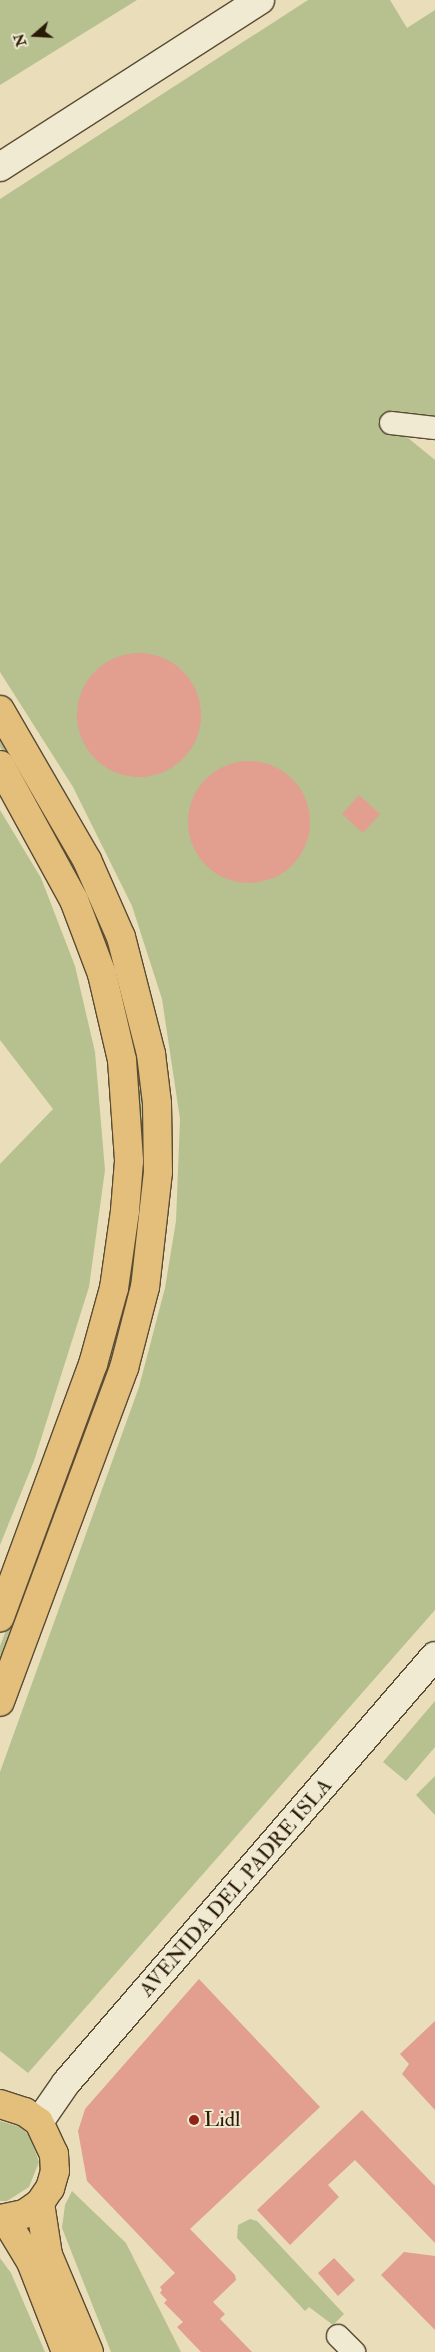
<!DOCTYPE html>
<html>
<head>
<meta charset="utf-8">
<style>
	body { margin:0 }
	#map { position:relative; width:435px; height:2352px; overflow:hidden; background:#e9deb9; font-family:"IM FELL Double Pica",serif }
	div>[style] { position:absolute }
	.green>* { inset:0; background:#b6c18f }
	.building>* { inset:0; background:#e29e8f }
	.round { border-radius:50% }
	.roads { filter:drop-shadow(1px 0 #594b34) drop-shadow(-1px 0 #594b34) drop-shadow(0 1px #594b34) drop-shadow(0 -1px #594b34) }
	.street>* { height:22px; margin:-11px; padding:0 11px; transform-origin:11px; border-radius:11px; background:#f1ead2 }
	.secondary>* { height:28px; margin:-14px; padding:0 14px; transform-origin:14px; border-radius:14px; background:#f1ead2 }
	.primary>* { height:28px; margin:-14px; padding:0 14px; transform-origin:14px; border-radius:14px; background:#e4bf7c }
	.dots>* { width:14px; height:14px; translate:-50% -50%; box-sizing:border-box; border:2px solid #f1ead2; border-radius:50% }
	span { translate:-50% -50%; white-space:nowrap; text-align:center; line-height:1.15; -webkit-text-stroke:4px #f1ead2; paint-order:stroke }
	.street-label { font-size:21px; color:#291a07 }
	.poi-label { font-size:21px; color:#291a07 }
	.left { translate:0 -50%; text-align:left }
	.north { position:absolute; left:10px; top:10px; width:50px; height:50px; -webkit-text-stroke:4px #f1ead2; paint-order:stroke; rotate:251deg; font-size:14px; font-weight:700; line-height:20px; text-align:center; color:#291a07 }
	.north::after { content:''; display:block; margin:auto; width:18px; height:22px; background:#291a07; clip-path:polygon(50% 0,100% 100%,50% 72%,0 100%) }
</style>
</head>
<body>
<div id="map">
	<div class="green">
		<i style="clip-path:polygon(0 0,137px 0,0 85px)"></i>
		<i style="clip-path:polygon(308px 0,390px 0,407px 28px,435px 10px,435px 428px,397px 429px,435px 460px,435px 1610px,28px 2073px,0 2051px,0 1772px,139px 1387px,165px 1288px,176px 1221px,180px 1119px,162px 999px,132px 906px,73px 787px,0 672px,0 199px)"></i>
		<i style="clip-path:polygon(0 735px,59px 830px,106px 932px,141px 1062px,147px 1135px,136px 1270px,112px 1364px,0 1669px,0 1646px,72px 1458px,137px 1098px,16px 773px,0 747px)"></i>
		<i style="clip-path:polygon(0 810px,41px 878px,75px 966px,95px 1052px,105px 1170px,89px 1287px,34px 1461px,0 1545px,0 1164px,53px 1109px,0 1040px)"></i>
		<i style="clip-path:polygon(435px 1701px,435px 1747px,406px 1781px,383px 1762px)"></i>
		<i style="clip-path:polygon(435px 1776px,435px 1815px,416px 1795px)"></i>
		<i style="clip-path:polygon(0 2121px,20px 2127px,30px 2136px,39px 2162px,29px 2187px,7px 2201px,0 2201px)"></i>
		<i style="clip-path:polygon(72px 2191px,126px 2243px,181px 2352px,111px 2352px,62px 2228px,65px 2205px)"></i>
		<i style="clip-path:polygon(250px 2219px,257px 2221px,344px 2314px,333px 2325px,309px 2307px,305px 2311px,237px 2238px,238px 2225px)"></i>
		<i style="clip-path:polygon(0 2258px,11px 2273px,45px 2352px,0 2352px)"></i>
	</div>
	<div class="building">
		<i class="round" style="left:77px;top:653px;width:124px;height:124px"></i>
		<i class="round" style="left:188px;top:761px;width:122px;height:122px"></i>
		<i style="clip-path:polygon(359px 795px,380px 814px,363px 833px,342px 814px)"></i>
		<i style="clip-path:polygon(199px 1979px,320px 2107px,190px 2229px,235px 2275px,236px 2280px,213px 2302px,225px 2314px,220px 2319px,252px 2352px,201px 2352px,177px 2327px,183px 2322px,164px 2303px,167px 2300px,160px 2293px,162px 2290px,160px 2287px,175px 2273px,87px 2181px,78px 2131px,85px 2109px)"></i>
		<i style="clip-path:polygon(435px 2021px,435px 2110px,402px 2074px,409px 2064px,400px 2054px)"></i>
		<i style="clip-path:polygon(362px 2110px,435px 2186px,435px 2243px,355px 2160px,328px 2185px,339px 2197px,290px 2245px,257px 2210px)"></i>
		<i style="clip-path:polygon(404px 2252px,435px 2256px,435px 2330px,381px 2275px)"></i>
		<i style="clip-path:polygon(334px 2258px,355px 2280px,338px 2296px,318px 2273px)"></i>
	</div>
	<div class="roads">
		<div class="street">
			<i style="left:391px;top:423px;width:44px;rotate:6.5deg"></i>
			<i style="left:338px;top:2336px;width:23px;rotate:45deg"></i>
		</div>
		<div class="secondary">
			<i style="left:0;top:167px;width:309px;rotate:-32.7deg"></i>
			<i style="left:39px;top:2122px;width:47px;rotate:-55.3deg"></i>
			<i style="left:66px;top:2083px;width:564px;rotate:-49.17deg"></i>
		</div>
		<div class="primary">
			<i style="left:0;top:710px;width:173px;rotate:59.9deg"></i>
			<i style="left:87px;top:860px;width:84px;rotate:66.2deg"></i>
			<i style="left:121px;top:937px;width:121px;rotate:75.6deg"></i>
			<i style="left:151px;top:1054px;width:49px;rotate:83deg"></i>
			<i style="left:157px;top:1103px;width:69px;rotate:89.2deg"></i>
			<i style="left:158px;top:1172px;width:116px;rotate:96.4deg"></i>
			<i style="left:145px;top:1287px;width:84px;rotate:104.5deg"></i>
			<i style="left:124px;top:1368px;width:356px;rotate:110.4deg"></i>
			<i style="left:0;top:765px;width:154px;rotate:61.3deg"></i>
			<i style="left:74px;top:900px;width:79px;rotate:69.3deg"></i>
			<i style="left:102px;top:974px;width:88px;rotate:76.9deg"></i>
			<i style="left:122px;top:1060px;width:101px;rotate:86deg"></i>
			<i style="left:129px;top:1161px;width:50px;rotate:94.6deg"></i>
			<i style="left:125px;top:1211px;width:78px;rotate:98.1deg"></i>
			<i style="left:114px;top:1288px;width:79px;rotate:105.4deg"></i>
			<i style="left:93px;top:1364px;width:270px;rotate:110.2deg"></i>
			<i style="left:0;top:2104px;width:26px;rotate:18deg"></i>
			<i style="left:25px;top:2112px;width:17px;rotate:36deg"></i>
			<i style="left:39px;top:2122px;width:35px;rotate:65deg"></i>
			<i style="left:54px;top:2154px;width:17px;rotate:87deg"></i>
			<i style="left:55px;top:2171px;width:18px;rotate:106deg"></i>
			<i style="left:50px;top:2188px;width:18px;rotate:124deg"></i>
			<i style="left:40px;top:2203px;width:19px;rotate:145deg"></i>
			<i style="left:24px;top:2214px;width:25px;rotate:168deg"></i>
			<i style="left:40px;top:2203px;width:53px;rotate:81.3deg"></i>
			<i style="left:48px;top:2255px;width:105px;rotate:67.1deg"></i>
			<i style="left:5px;top:2219px;width:50px;rotate:58.8deg"></i>
			<i style="left:31px;top:2262px;width:97px;rotate:68.7deg"></i>
		</div>
	</div>
	<div class="dots">
		<i style="left:194px;top:2120px;background:#8f2418"></i>
	</div>
	<div class="street-label">
		<span style="left:236px;top:1888px;rotate:-49deg">AVENIDA DEL PADRE ISLA</span>
	</div>
	<div class="poi-label">
		<span class="left" style="left:204px;top:2120px">Lidl</span>
	</div>
	<div class="north">N</div>
</div>
</body>
</html>
